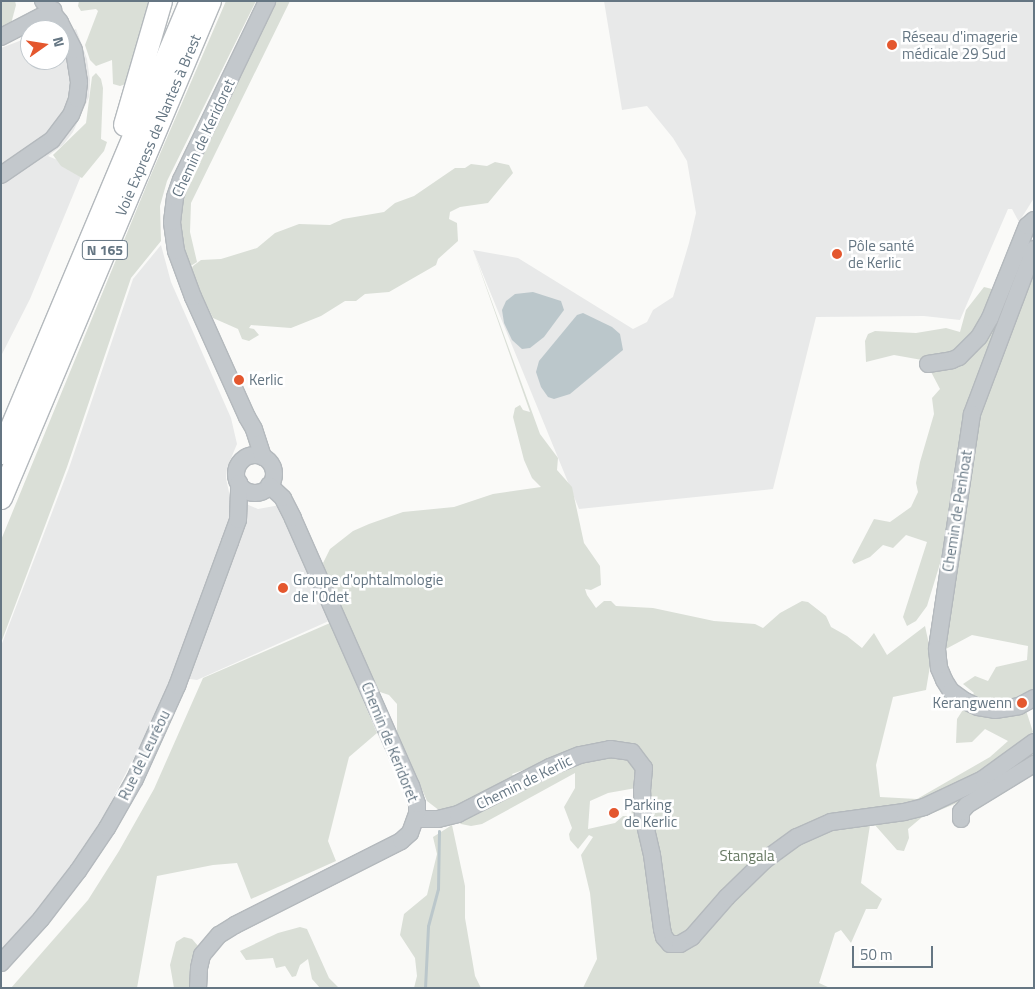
<!DOCTYPE html>
<html>
<head>
<meta charset="utf-8">
<style>
	body { margin:0 }
	#map { position:relative; width:1035px; height:989px; overflow:hidden; background:#fafaf8; font-family:"Titillium Web",sans-serif }
	div>[style] { position:absolute }
	.built>* { inset:0; background:#e8e9e9 }
	.green>* { inset:0; background:#dadfd7 }
	.water>* { inset:0; background:#bbc7cb }
	.stream>* { height:3px; margin:-1.5px; padding:0 1.5px; transform-origin:1.5px; border-radius:1.5px; background:#bbc7cb }
	.roads { filter:drop-shadow(1px 0 #b4b9bd) drop-shadow(-1px 0 #b4b9bd) drop-shadow(0 1px #b4b9bd) drop-shadow(0 -1px #b4b9bd) }
	.minor>* { height:16px; margin:-8px; padding:0 8px; transform-origin:8px; border-radius:8px; background:#c3c8cc }
	.minor>.ring { margin:-8px; padding:0; box-sizing:content-box; background:none; border:16px solid #c3c8cc; border-radius:50% }
	.highway>* { height:22px; margin:-11px; padding:0 11px; transform-origin:11px; border-radius:11px; background:#fff }
	.dots>* { width:14px; height:14px; translate:-50% -50%; box-sizing:border-box; border:2px solid #fff; border-radius:50% }
	span { translate:-50% -50%; white-space:nowrap; text-align:center; line-height:1.15; -webkit-text-stroke:5px #fff; paint-order:stroke }
	.shield-label span { padding:1px 4px; background:#fff; border:1px solid; border-radius:4px; -webkit-text-stroke-width:0 }
	.shield-label { font-size:14px; color:#657683; font-weight:700 }
	.poi-label { font-size:15px; color:#657683 }
	.left { translate:0 -50%; text-align:left }
	.right { translate:-100% -50%; text-align:right }
	.street-label { font-size:15px; color:#657683 }
	.park-label { font-size:15px; color:#687a64 }
	.frame { position:absolute; inset:0; border:2px solid #657683; pointer-events:none }
	.north { position:absolute; left:20px; top:20px; width:50px; height:50px; box-sizing:border-box; background:#fff; border:1px solid #c1c8cd; border-radius:50%; rotate:77deg; font-size:14px; font-weight:700; line-height:20px; text-align:center; color:#657683 }
	.north::after { content:''; display:block; margin:auto; width:18px; height:22px; background:#e4572e; clip-path:polygon(50% 0,100% 100%,50% 72%,0 100%) }
	.scale { position:absolute; left:852px; top:946px; width:81px; height:22px; box-sizing:border-box; border:2px solid #657683; border-top:0; padding-left:6px; font-size:15px; line-height:18px; white-space:nowrap; color:#657683; -webkit-text-stroke:4px #fff; paint-order:stroke }
</style>
</head>
<body>
<div id="map">
	<div class="built">
		<i style="clip-path:polygon(604px 1px,1034px 1px,1034px 198px,1019px 222px,1012px 209px,1008px 209px,960px 320px,924px 316px,816px 317px,773px 489px,579px 509px,473px 250px,518px 258px,633px 329px,647px 322px,653px 310px,673px 297px,689px 243px,696px 213px,687px 161px,673px 138px,647px 106px,622px 110px)"></i>
		<i style="clip-path:polygon(76px 29px,87px 59px,90px 80px,89px 97px,73px 132px,63px 145px,48px 156px,83px 171px,30px 299px,1px 356px,1px 48px,30px 37px,30px 60px,60px 60px,60px 35px)"></i>
		<i style="clip-path:polygon(161px 245px,171px 282px,231px 418px,237px 444px,227px 468px,226px 478px,230px 497px,258px 509px,280px 505px,331px 620px,197px 680px,176px 677px,99px 825px,63px 879px,1px 952px,1px 646px,69px 468px,133px 279px)"></i>
	</div>
	<div class="green">
		<i style="clip-path:polygon(1px 1px,15px 1px,16px 5px,11px 24px,1px 28px)"></i>
		<i style="clip-path:polygon(79px 1px,152px 1px,126px 84px,120px 86px,113px 84px,112px 60px,96px 66px,90px 60px,85px 45px,98px 11px,96px 9px,81px 11px,78px 6px)"></i>
		<i style="clip-path:polygon(226px 1px,256px 1px,167px 181px,160px 206px,161px 241px,131px 278px,67px 467px,1px 643px,1px 540px,150px 177px)"></i>
		<i style="clip-path:polygon(275px 1px,290px 1px,191px 203px,190px 232px,197px 262px,189px 267px,181px 237px,180px 211px,183px 193px)"></i>
		<i style="clip-path:polygon(96px 73px,101px 79px,103px 88px,101px 139px,107px 142px,104px 151px,82px 178px,61px 166px,53px 155px,86px 123px,92px 77px)"></i>
		<i style="clip-path:polygon(495px 162px,509px 165px,513px 173px,488px 203px,460px 207px,450px 212px,449px 219px,457px 223px,458px 241px,438px 259px,436px 265px,389px 292px,365px 294px,356px 301px,345px 301px,321px 316px,291px 328px,251px 325px,249px 328px,254px 329px,259px 335px,249px 341px,242px 339px,238px 329px,213px 318px,190px 271px,193px 266px,201px 260px,221px 259px,257px 248px,275px 233px,299px 224px,330px 225px,343px 219px,384px 212px,395px 203px,414px 196px,455px 168px,465px 168px,471px 164px,487px 166px)"></i>
		<i style="clip-path:polygon(evenodd,473px 250px,540px 434px,558px 458px,557px 470px,572px 487px,584px 543px,600px 566px,601px 585px,591px 590px,585px 589px,587px 595px,596px 608px,604px 601px,611px 601px,616px 606px,653px 608px,714px 621px,755px 624px,763px 628px,780px 613px,802px 601px,808px 602px,826px 616px,831px 627px,847px 636px,862px 648px,874px 633px,887px 655px,925px 626px,930px 649px,930px 666px,926px 690px,893px 697px,876px 765px,880px 797px,917px 799px,990px 757px,1008px 741px,985px 729px,972px 742px,956px 743px,957px 719px,974px 693px,963px 684px,975px 676px,988px 681px,996px 667px,1027px 660px,1028px 646px,972px 635px,944px 650px,955px 577px,946px 544px,927px 606px,916px 621px,907px 626px,903px 617px,927px 542px,906px 535px,893px 548px,883px 545px,870px 557px,854px 564px,852px 561px,874px 519px,890px 522px,911px 507px,918px 492px,916px 483px,920px 462px,934px 414px,932px 398px,940px 389px,929px 368px,922px 360px,894px 355px,866px 362px,865px 341px,868px 334px,875px 331px,916px 333px,946px 328px,960px 332px,966px 310px,984px 287px,992px 289px,993px 300px,1015px 309px,1034px 261px,1034px 691px,1023px 701px,1033px 732px,981px 793px,921px 818px,908px 829px,909px 838px,904px 851px,897px 850px,874px 824px,870px 825px,861px 883px,882px 899px,877px 909px,866px 909px,851px 943px,841px 930px,835px 933px,819px 983px,830px 988px,583px 988px,597px 959px,590px 893px,581px 855px,593px 837px,589px 835px,578px 849px,570px 840px,569px 834px,572px 828px,564px 807px,575px 788px,575px 773px,482px 824px,471px 826px,461px 824px,456px 820px,461px 808px,440px 811px,427px 801px,397px 732px,397px 704px,389px 695px,377px 691px,326px 575px,323px 563px,330px 549px,353px 531px,369px 524px,403px 512px,454px 507px,493px 494px,541px 487px,532px 478px,524px 460px,513px 417px,515px 408px,520px 405px,523px 410px,530px 412px,473px 250px,577px 751px,644px 757px,636px 807px,632px 810px,631px 816px,623px 816px,615px 823px,588px 829px,590px 801px,608px 793px,636px 788px,637px 771px,626px 759px,608px 755px,551px 771px,519px 787px,512px 774px,577px 751px)"></i>
		<i style="clip-path:polygon(330px 623px,377px 733px,349px 757px,328px 841px,336px 861px,251px 899px,237px 863px,213px 865px,157px 876px,137px 988px,11px 988px,88px 900px,119px 851px,154px 789px,203px 678px)"></i>
		<i style="clip-path:polygon(452px 825px,465px 886px,465px 918px,475px 976px,481px 988px,414px 988px,417px 976px,415px 958px,400px 935px,404px 914px,427px 895px,437px 854px,433px 837px)"></i>
		<i style="clip-path:polygon(300px 927px,307px 929px,329px 978px,339px 988px,320px 988px,312px 979px,308px 959px,300px 965px,296px 976px,292px 977px,285px 966px,276px 968px,273px 958px,246px 960px,240px 951px,278px 933px)"></i>
		<i style="clip-path:polygon(184px 937px,192px 939px,199px 947px,192px 988px,174px 988px,170px 965px,176px 942px)"></i>
	</div>
	<div class="water">
		<i style="clip-path:polygon(533px 292px,561px 301px,564px 310px,544px 337px,530px 348px,522px 349px,512px 340px,504px 323px,502px 310px,506px 301px,515px 294px)"></i>
		<i style="clip-path:polygon(583px 313px,612px 327px,620px 334px,623px 350px,570px 394px,554px 399px,548px 397px,541px 387px,536px 372px,539px 361px,577px 315px)"></i>
	</div>
	<div class="stream">
		<i style="left:425px;top:988px;width:62px;rotate:-87.2deg"></i>
		<i style="left:428px;top:926px;width:38px;rotate:-75deg"></i>
		<i style="left:438px;top:889px;width:58px;rotate:-89deg"></i>
	</div>
	<div class="roads">
		<div class="minor">
			<i style="left:1px;top:37px;width:59px;rotate:-27.4deg"></i>
			<i style="left:1px;top:175px;width:62px;rotate:-34.5deg"></i>
			<i style="left:52px;top:140px;width:31px;rotate:-53deg"></i>
			<i style="left:71px;top:115px;width:17px;rotate:-69deg"></i>
			<i style="left:77px;top:99px;width:17px;rotate:-83deg"></i>
			<i style="left:79px;top:82px;width:32px;rotate:-99deg"></i>
			<i style="left:74px;top:50px;width:31px;rotate:-117deg"></i>
			<i style="left:60px;top:22px;width:27px;rotate:-129deg"></i>
			<i style="left:1034px;top:249px;width:176px;rotate:110.6deg"></i>
			<i style="left:972px;top:414px;width:238px;rotate:98.5deg"></i>
			<i style="left:937px;top:649px;width:19px;rotate:84deg"></i>
			<i style="left:939px;top:668px;width:13px;rotate:67deg"></i>
			<i style="left:944px;top:680px;width:13px;rotate:58deg"></i>
			<i style="left:951px;top:691px;width:17px;rotate:36deg"></i>
			<i style="left:965px;top:701px;width:14px;rotate:25deg"></i>
			<i style="left:978px;top:707px;width:17px;rotate:10deg"></i>
			<i style="left:995px;top:710px;width:24px;rotate:-9deg"></i>
			<i style="left:1019px;top:706px;width:17px;rotate:-28deg"></i>
			<i style="left:928px;top:364px;width:24px;rotate:-9deg"></i>
			<i style="left:952px;top:360px;width:8px;rotate:-23deg"></i>
			<i style="left:959px;top:357px;width:28px;rotate:-45deg"></i>
			<i style="left:979px;top:337px;width:22px;rotate:-60deg"></i>
			<i style="left:990px;top:318px;width:99px;rotate:-68.1deg"></i>
			<i style="left:1027px;top:226px;width:9px;rotate:-41deg"></i>
			<i class="ring" style="left:236px;top:455px;width:22px;height:22px"></i>
			<i style="left:263px;top:457px;width:29px;rotate:-108deg"></i>
			<i style="left:254px;top:429px;width:14px;rotate:-120deg"></i>
			<i style="left:247px;top:417px;width:132px;rotate:-114.2deg"></i>
			<i style="left:193px;top:297px;width:49px;rotate:-110.3deg"></i>
			<i style="left:176px;top:251px;width:29px;rotate:-98deg"></i>
			<i style="left:172px;top:222px;width:25px;rotate:-83deg"></i>
			<i style="left:175px;top:197px;width:18px;rotate:-71deg"></i>
			<i style="left:181px;top:180px;width:199px;rotate:-64.3deg"></i>
			<i style="left:416px;top:819px;width:22px"></i>
			<i style="left:438px;top:819px;width:21px;rotate:-14deg"></i>
			<i style="left:458px;top:814px;width:103px;rotate:-27.1deg"></i>
			<i style="left:550px;top:767px;width:32px;rotate:-22deg"></i>
			<i style="left:580px;top:755px;width:31px;rotate:-11deg"></i>
			<i style="left:610px;top:749px;width:22px;rotate:8deg"></i>
			<i style="left:632px;top:752px;width:20px;rotate:53deg"></i>
			<i style="left:644px;top:768px;width:21px;rotate:95deg"></i>
			<i style="left:642px;top:789px;width:27px;rotate:88deg"></i>
			<i style="left:643px;top:816px;width:40px;rotate:77deg"></i>
			<i style="left:652px;top:855px;width:75px;rotate:82.3deg"></i>
			<i style="left:662px;top:929px;width:8px;rotate:76deg"></i>
			<i style="left:664px;top:937px;width:9px;rotate:49deg"></i>
			<i style="left:670px;top:944px;width:10px"></i>
			<i style="left:680px;top:944px;width:14px;rotate:-30deg"></i>
			<i style="left:692px;top:937px;width:53px;rotate:-48.8deg"></i>
			<i style="left:727px;top:897px;width:53px;rotate:-44.2deg"></i>
			<i style="left:765px;top:860px;width:39px;rotate:-36deg"></i>
			<i style="left:797px;top:837px;width:37px;rotate:-24deg"></i>
			<i style="left:831px;top:822px;width:74px;rotate:-7.8deg"></i>
			<i style="left:904px;top:812px;width:21px;rotate:-14deg"></i>
			<i style="left:924px;top:807px;width:65px;rotate:-25.4deg"></i>
			<i style="left:983px;top:779px;width:63px;rotate:-36deg"></i>
			<i style="left:961px;top:819px;width:7px;rotate:-90deg"></i>
			<i style="left:961px;top:812px;width:9px;rotate:-49deg"></i>
			<i style="left:967px;top:805px;width:79px;rotate:-31.5deg"></i>
			<i style="left:1px;top:963px;width:59px;rotate:-47.7deg"></i>
			<i style="left:41px;top:919px;width:61px;rotate:-52.4deg"></i>
			<i style="left:78px;top:871px;width:52px;rotate:-56deg"></i>
			<i style="left:107px;top:828px;width:56px;rotate:-60.3deg"></i>
			<i style="left:135px;top:779px;width:102px;rotate:-65.7deg"></i>
			<i style="left:177px;top:686px;width:153px;rotate:-69.8deg"></i>
			<i style="left:230px;top:542px;width:23px;rotate:-70deg"></i>
			<i style="left:238px;top:520px;width:37px;rotate:-88deg"></i>
			<i style="left:198px;top:988px;width:20px;rotate:-87deg"></i>
			<i style="left:199px;top:968px;width:13px;rotate:-77deg"></i>
			<i style="left:202px;top:955px;width:26px;rotate:-50deg"></i>
			<i style="left:219px;top:935px;width:19px;rotate:-32deg"></i>
			<i style="left:235px;top:925px;width:186px;rotate:-26.8deg"></i>
			<i style="left:401px;top:841px;width:12px;rotate:-42deg"></i>
			<i style="left:410px;top:833px;width:20px;rotate:-70deg"></i>
			<i style="left:417px;top:814px;width:10px;rotate:-90deg"></i>
			<i style="left:417px;top:804px;width:19px;rotate:-108deg"></i>
			<i style="left:411px;top:786px;width:293px;rotate:-113.8deg"></i>
			<i style="left:293px;top:518px;width:22px;rotate:-117deg"></i>
			<i style="left:283px;top:498px;width:19px;rotate:-137deg"></i>
		</div>
		<div class="highway">
			<i style="left:125px;top:125px;width:129px;rotate:-73.8deg"></i>
			<i style="left:1px;top:453px;width:490px;rotate:-67.2deg"></i>
			<i style="left:1px;top:498px;width:539px;rotate:-67.19deg"></i>
		</div>
	</div>
	<div class="dots">
		<i style="left:892px;top:45px;background:#e4572e"></i>
		<i style="left:837px;top:254px;background:#e4572e"></i>
		<i style="left:239px;top:380px;background:#e4572e"></i>
		<i style="left:283px;top:588px;background:#e4572e"></i>
		<i style="left:1022px;top:703px;background:#e4572e"></i>
		<i style="left:614px;top:813px;background:#e4572e"></i>
	</div>
	<div class="shield-label">
		<span style="left:105px;top:250px">N 165</span>
	</div>
	<div class="poi-label">
		<span class="left" style="left:902px;top:45px">Réseau d'imagerie<br>médicale 29 Sud</span>
		<span class="left" style="left:848px;top:254px">Pôle santé<br>de Kerlic</span>
		<span class="left" style="left:249px;top:380px">Kerlic</span>
		<span class="left" style="left:293px;top:588px">Groupe d'ophtalmologie<br>de l'Odet</span>
		<span class="right" style="left:1012px;top:703px">Kerangwenn</span>
		<span class="left" style="left:624px;top:813px">Parking<br>de Kerlic</span>
	</div>
	<div class="street-label">
		<span style="left:158px;top:125px;rotate:-67deg">Voie Express de Nantes à Brest</span>
		<span style="left:203px;top:138px;rotate:-65deg">Chemin de Keridoret</span>
		<span style="left:957px;top:511px;rotate:-81deg">Chemin de Penhoat</span>
		<span style="left:390px;top:742px;rotate:68deg">Chemin de Keridoret</span>
		<span style="left:144px;top:755px;rotate:-64deg">Rue de Leuréou</span>
		<span style="left:524px;top:782px;rotate:-26deg">Chemin de Kerlic</span>
	</div>
	<div class="park-label">
		<span style="left:747px;top:856px">Stangala</span>
	</div>
	<div class="frame"></div>
	<div class="north">N</div>
	<div class="scale">50 m</div>
</div>
</body>
</html>
